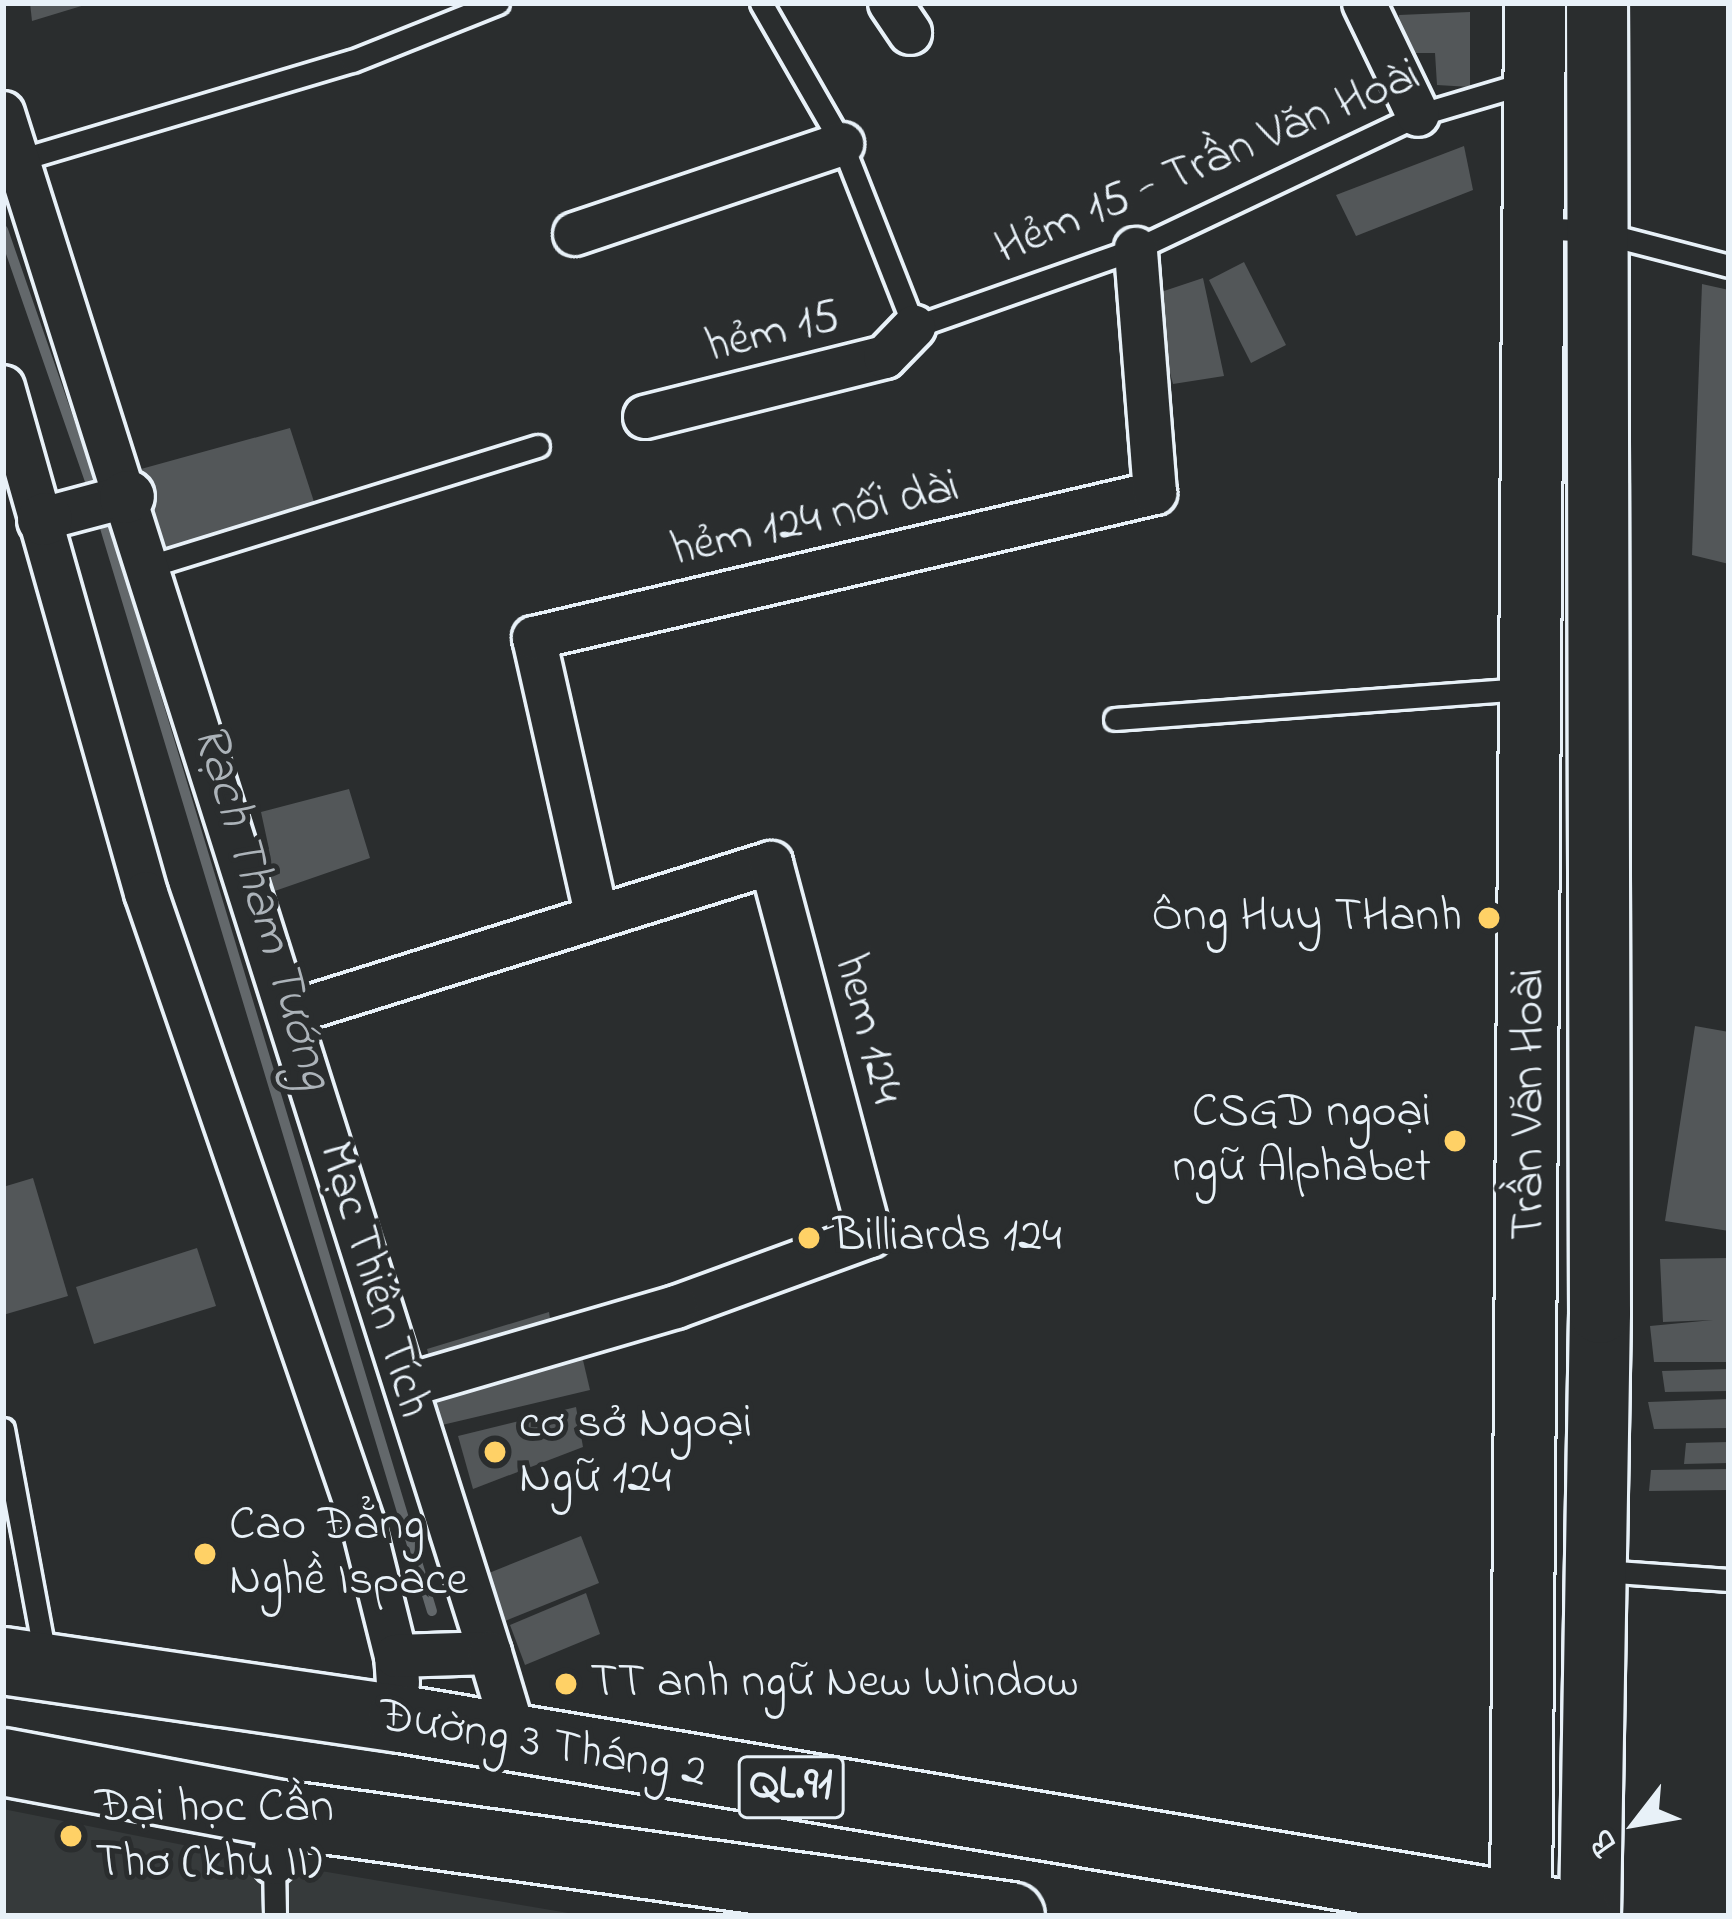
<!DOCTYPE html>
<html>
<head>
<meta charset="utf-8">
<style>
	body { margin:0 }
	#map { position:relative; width:1732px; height:1919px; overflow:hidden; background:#2a2d2e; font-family:"Indie Flower",sans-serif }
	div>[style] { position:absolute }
	.built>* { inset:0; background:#363a3b }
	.stream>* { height:10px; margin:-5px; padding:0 5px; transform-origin:5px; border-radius:5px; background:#63686b }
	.building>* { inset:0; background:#535759 }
	.roads { filter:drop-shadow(3px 0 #e8f1f8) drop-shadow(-3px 0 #e8f1f8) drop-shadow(0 3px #e8f1f8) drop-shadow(0 -3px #e8f1f8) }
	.service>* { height:21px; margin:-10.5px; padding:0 10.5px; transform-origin:10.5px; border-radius:10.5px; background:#2a2d2e }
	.minor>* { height:42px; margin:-21px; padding:0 21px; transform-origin:21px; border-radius:21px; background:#2a2d2e }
	.tertiary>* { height:51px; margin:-25.5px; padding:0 25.5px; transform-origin:25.5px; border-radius:25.5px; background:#2a2d2e }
	.secondary>* { height:60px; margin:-30px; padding:0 30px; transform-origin:30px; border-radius:30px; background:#2a2d2e }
	.trunk>* { height:66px; margin:-33px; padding:0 33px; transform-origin:33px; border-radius:33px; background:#2a2d2e }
	.dots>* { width:33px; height:33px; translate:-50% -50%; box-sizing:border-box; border:6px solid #2a2d2e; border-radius:50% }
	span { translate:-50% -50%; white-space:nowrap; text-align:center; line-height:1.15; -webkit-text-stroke:10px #2a2d2e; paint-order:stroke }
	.shield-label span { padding:3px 9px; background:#2a2d2e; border:3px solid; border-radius:9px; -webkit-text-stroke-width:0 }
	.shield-label { font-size:45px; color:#e8f1f8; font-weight:700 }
	.street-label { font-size:48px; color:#e8f1f8 }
	.poi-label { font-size:48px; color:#e8f1f8 }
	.right { translate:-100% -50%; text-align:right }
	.left { translate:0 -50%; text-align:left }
	.water-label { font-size:51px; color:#acb3b9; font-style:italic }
	.frame { position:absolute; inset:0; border:6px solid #e8f1f8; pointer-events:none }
	.north { position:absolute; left:1576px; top:1763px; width:120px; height:120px; -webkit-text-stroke:9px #2a2d2e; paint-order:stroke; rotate:239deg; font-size:33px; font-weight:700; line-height:48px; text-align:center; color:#e8f1f8 }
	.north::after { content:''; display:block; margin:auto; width:42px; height:54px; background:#e8f1f8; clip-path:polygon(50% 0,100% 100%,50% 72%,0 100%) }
</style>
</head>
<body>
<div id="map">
	<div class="built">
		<i style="clip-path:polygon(3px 1809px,274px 1863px,586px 1916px,3px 1916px)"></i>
	</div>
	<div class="stream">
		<i style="left:3px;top:230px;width:278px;rotate:70.9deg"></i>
		<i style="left:100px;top:511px;width:1149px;rotate:73.21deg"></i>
	</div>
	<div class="building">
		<i style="clip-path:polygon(30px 3px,87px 3px,88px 4px,32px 21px)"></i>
		<i style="clip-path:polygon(1470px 12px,1470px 87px,1437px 85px,1435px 53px,1400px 53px,1399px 15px)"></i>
		<i style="clip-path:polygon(1464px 146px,1473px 190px,1356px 236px,1336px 195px)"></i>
		<i style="clip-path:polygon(1244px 262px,1286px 345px,1251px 363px,1209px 280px)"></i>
		<i style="clip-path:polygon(1203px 278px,1224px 376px,1173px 384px,1149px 296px)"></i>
		<i style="clip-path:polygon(1702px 284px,1729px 290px,1729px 564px,1692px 555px)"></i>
		<i style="clip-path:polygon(290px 428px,317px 511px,166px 549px,141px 469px)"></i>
		<i style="clip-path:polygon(349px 789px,370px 858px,269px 893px,256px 853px,269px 849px,261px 812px)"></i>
		<i style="clip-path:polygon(1695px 1026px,1729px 1032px,1729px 1231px,1665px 1221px)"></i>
		<i style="clip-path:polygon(33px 1178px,68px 1296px,3px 1315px,3px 1187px)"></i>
		<i style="clip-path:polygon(197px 1248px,216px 1306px,94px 1344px,76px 1287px)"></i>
		<i style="clip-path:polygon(1729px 1258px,1729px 1362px,1654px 1362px,1650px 1326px,1713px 1320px,1663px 1322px,1660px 1259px)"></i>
		<i style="clip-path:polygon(549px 1312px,552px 1332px,432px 1368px,427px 1349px)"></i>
		<i style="clip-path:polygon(582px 1356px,590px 1390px,442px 1425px,433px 1390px)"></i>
		<i style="clip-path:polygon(1729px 1369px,1729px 1391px,1665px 1392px,1662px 1371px)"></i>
		<i style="clip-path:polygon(1729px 1399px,1729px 1428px,1654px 1429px,1648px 1402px)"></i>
		<i style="clip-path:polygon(576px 1407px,583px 1447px,473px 1489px,458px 1436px)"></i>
		<i style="clip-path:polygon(1729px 1442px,1729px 1463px,1684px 1464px,1686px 1443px)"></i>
		<i style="clip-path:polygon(1729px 1469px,1729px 1490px,1649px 1491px,1651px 1470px)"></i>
		<i style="clip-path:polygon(581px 1536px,599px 1583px,505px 1621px,489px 1573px)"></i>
		<i style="clip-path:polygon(586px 1593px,600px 1634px,525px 1665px,510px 1625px)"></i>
	</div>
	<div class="roads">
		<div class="service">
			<i style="left:761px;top:3px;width:163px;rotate:60.1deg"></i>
			<i style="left:842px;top:144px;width:197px;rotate:68.5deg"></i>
			<i style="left:914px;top:327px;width:235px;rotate:-19.4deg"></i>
			<i style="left:1136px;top:249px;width:312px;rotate:-25.4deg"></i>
			<i style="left:1418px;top:115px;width:116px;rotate:-16.6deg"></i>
			<i style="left:19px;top:160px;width:347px;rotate:-16.6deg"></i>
			<i style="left:352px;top:61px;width:157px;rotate:-21.7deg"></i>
			<i style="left:1537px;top:228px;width:57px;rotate:3deg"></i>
			<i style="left:1594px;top:231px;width:139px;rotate:14.5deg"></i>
			<i style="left:150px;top:566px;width:406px;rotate:-17.2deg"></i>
			<i style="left:1115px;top:719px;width:412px;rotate:-4.2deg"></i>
			<i style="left:3px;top:1429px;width:236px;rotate:79.5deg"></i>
			<i style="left:1602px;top:1571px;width:127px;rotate:4.1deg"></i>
			<i style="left:274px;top:1863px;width:53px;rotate:88.9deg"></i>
		</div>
		<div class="minor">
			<i style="left:890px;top:3px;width:36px;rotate:56deg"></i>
			<i style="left:1364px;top:3px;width:124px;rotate:64.3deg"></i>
			<i style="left:3px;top:113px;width:1615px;rotate:72.45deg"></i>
			<i style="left:575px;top:234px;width:282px;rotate:-18.6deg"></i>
			<i style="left:3px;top:387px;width:526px;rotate:74.22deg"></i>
			<i style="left:146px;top:893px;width:667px;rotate:71.02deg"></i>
			<i style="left:363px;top:1524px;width:136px;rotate:76deg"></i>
			<i style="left:645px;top:417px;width:247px;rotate:-14deg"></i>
			<i style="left:885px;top:357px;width:42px;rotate:-46deg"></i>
			<i style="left:46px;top:518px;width:82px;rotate:-14.9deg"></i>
			<i style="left:596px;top:913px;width:282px;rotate:-102.7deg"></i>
			<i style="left:534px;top:638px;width:638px;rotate:-13.14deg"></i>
			<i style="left:1155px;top:493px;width:245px;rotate:-94.5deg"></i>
			<i style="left:290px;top:1013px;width:504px;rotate:-17.32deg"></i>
			<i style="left:771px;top:863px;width:386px;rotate:75.1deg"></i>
			<i style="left:870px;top:1236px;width:207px;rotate:159.9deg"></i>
			<i style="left:676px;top:1307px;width:281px;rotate:163.7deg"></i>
			<i style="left:398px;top:1683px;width:27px;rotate:-94deg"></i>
			<i style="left:396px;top:1656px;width:94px;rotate:-1.8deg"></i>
			<i style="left:490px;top:1653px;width:94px;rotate:73.3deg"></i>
			<i style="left:274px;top:1863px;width:49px;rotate:-81.9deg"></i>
		</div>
		<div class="tertiary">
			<i style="left:125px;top:497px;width:3px;rotate:-18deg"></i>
			<i style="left:43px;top:519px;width:3px;rotate:-18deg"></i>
		</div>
		<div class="secondary">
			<i style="left:1521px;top:1916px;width:1913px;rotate:-89.58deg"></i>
			<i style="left:1590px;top:1916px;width:603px;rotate:-89.05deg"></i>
			<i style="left:1600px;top:1313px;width:1310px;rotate:-90.13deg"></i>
		</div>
		<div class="trunk">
			<i style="left:3px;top:1661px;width:402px;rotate:8.3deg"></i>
			<i style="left:401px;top:1719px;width:1193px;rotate:9.5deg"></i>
			<i style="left:3px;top:1762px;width:283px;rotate:10.6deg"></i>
			<i style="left:281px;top:1814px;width:737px;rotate:7.95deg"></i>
		</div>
	</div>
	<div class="dots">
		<i style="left:1489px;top:918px;background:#ffd166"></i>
		<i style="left:1455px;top:1141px;background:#ffd166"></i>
		<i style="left:809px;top:1238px;background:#ffd166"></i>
		<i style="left:495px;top:1452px;background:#ffd166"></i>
		<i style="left:205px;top:1554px;background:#ffd166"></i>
		<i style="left:566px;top:1684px;background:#ffd166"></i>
		<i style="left:71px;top:1836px;background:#ffd166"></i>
	</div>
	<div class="shield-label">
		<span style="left:791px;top:1787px">QL.91</span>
	</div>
	<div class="street-label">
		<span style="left:1208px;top:163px;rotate:-23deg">Hẻm 15 - Trần Văn Hoài</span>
		<span style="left:773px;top:333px;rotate:-14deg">hẻm 15</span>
		<span style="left:815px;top:520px;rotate:-13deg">hẻm 124 nối dài</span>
		<span style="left:867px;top:1029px;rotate:75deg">hem 124</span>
		<span style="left:1530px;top:1104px;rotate:-90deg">Trần Văn Hoài</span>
		<span style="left:373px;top:1280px;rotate:73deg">Mạc Thiên Tích</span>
		<span style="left:542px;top:1745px;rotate:10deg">Đường 3 Tháng 2</span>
	</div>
	<div class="poi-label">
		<span class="right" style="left:1462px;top:918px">Ông Huy THanh</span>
		<span class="right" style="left:1431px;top:1141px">CSGD ngoại<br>ngữ Alphabet</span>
		<span class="left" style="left:833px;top:1238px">Billiards 124</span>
		<span class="left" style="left:519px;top:1452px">cơ sở Ngoại<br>Ngữ 124</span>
		<span class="left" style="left:229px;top:1554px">Cao Đẳng<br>Nghề Ispace</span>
		<span class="left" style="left:590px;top:1684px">TT anh ngữ New Window</span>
		<span class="left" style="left:95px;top:1836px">Đại học Cần<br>Thơ (khu II)</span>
	</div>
	<div class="water-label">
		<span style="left:261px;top:907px;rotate:73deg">Rạch Tham Tướng</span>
	</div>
	<div class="frame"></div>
	<div class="north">B</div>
</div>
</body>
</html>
